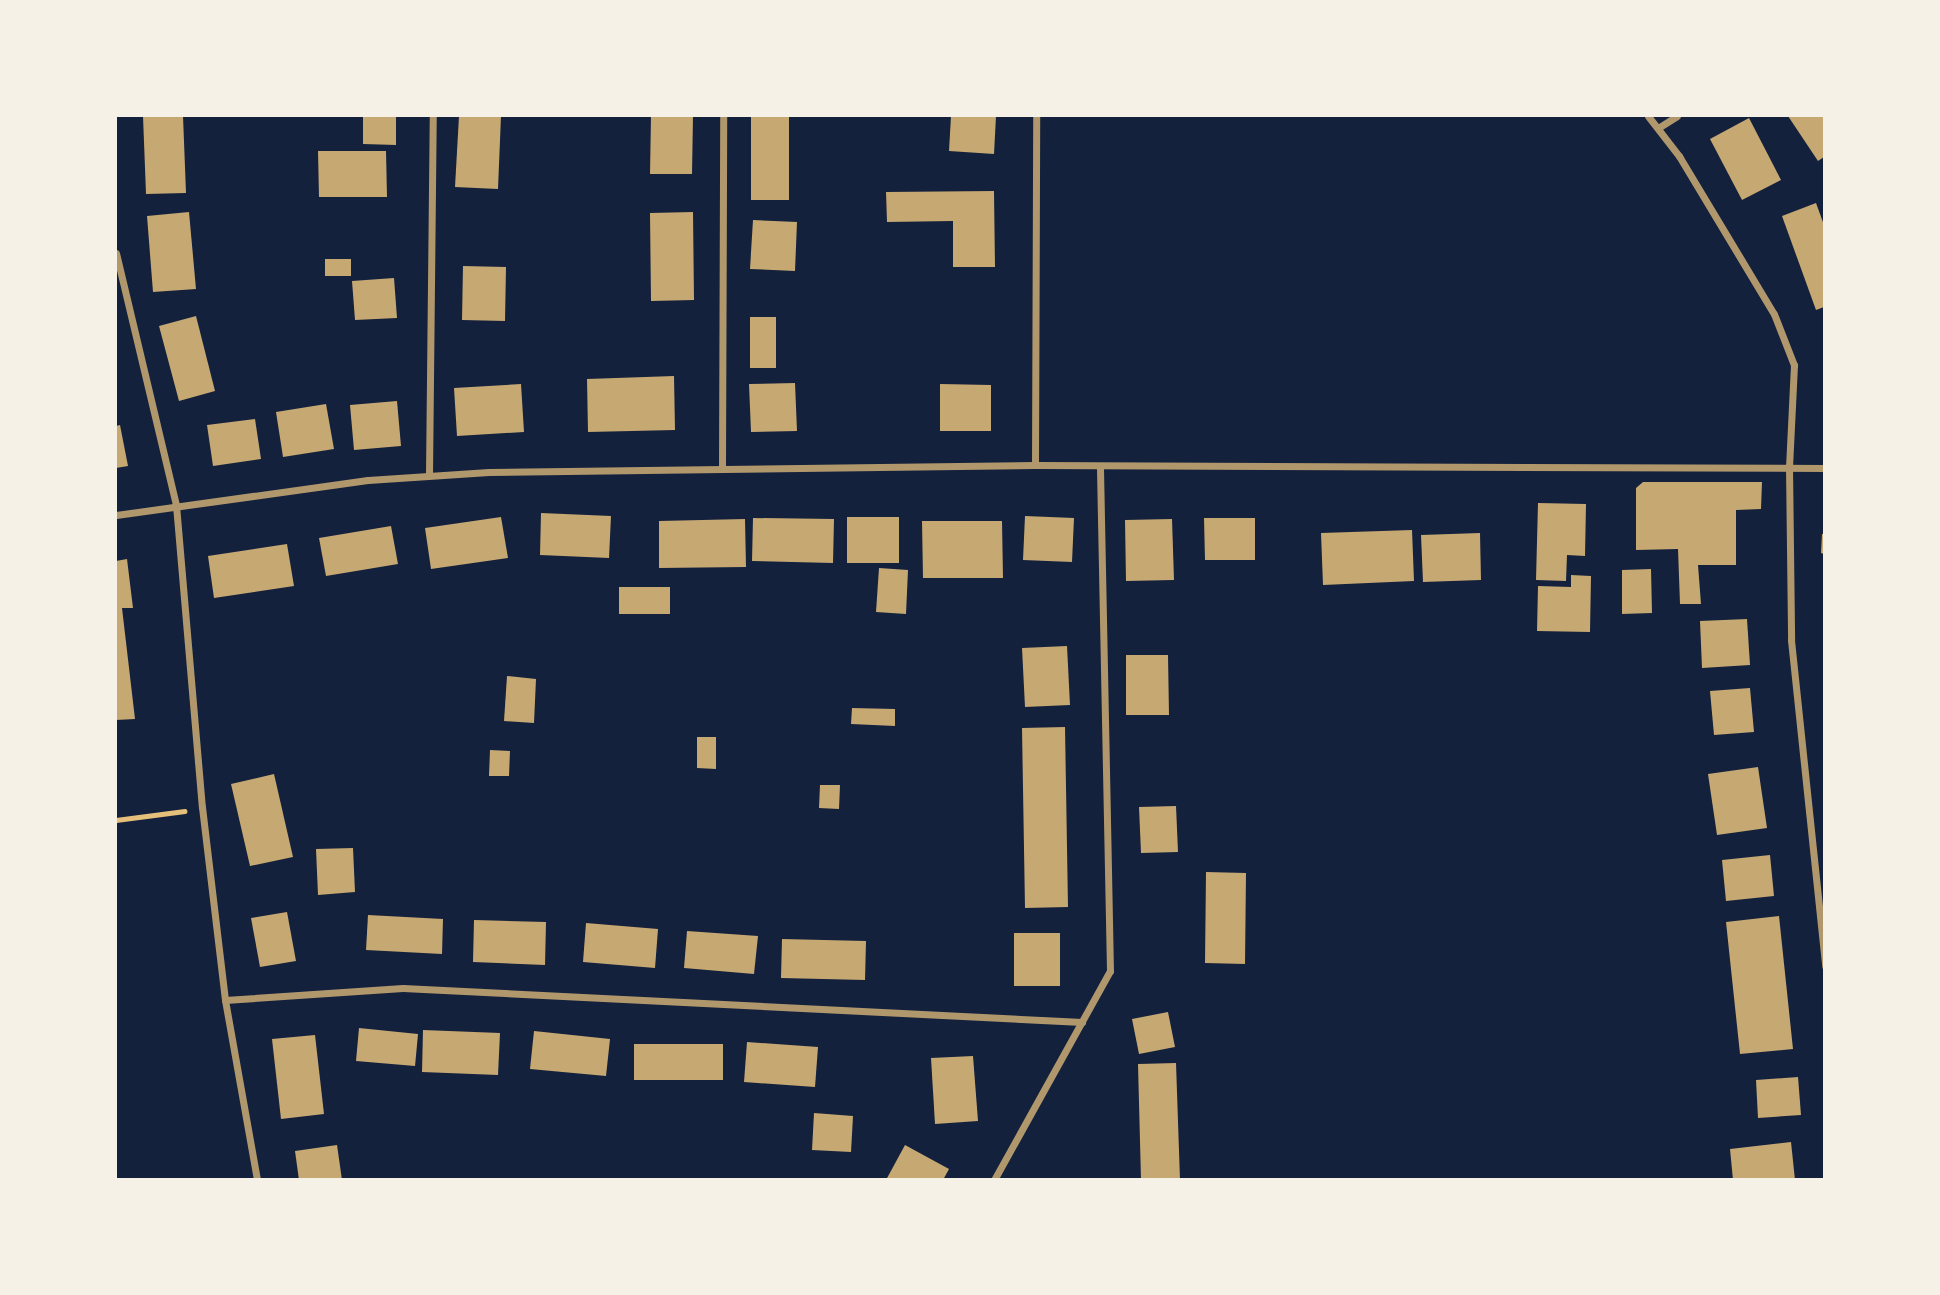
<!DOCTYPE html>
<html>
<head>
<meta charset="utf-8">
<style>
	body { margin:0 }
	#map { position:relative; width:1940px; height:1295px; overflow:hidden; background:#14213d; font-family:"Titillium Web",sans-serif }
	div>[style] { position:absolute }
	.building>* { inset:0; background:#c6a872 }
	.path>* { height:4.5px; margin:-2.25px; padding:0 2.25px; transform-origin:2.25px; border-radius:2.25px; background:#e5c07b }
	.minor>* { height:7px; margin:-3.5px; padding:0 3.5px; transform-origin:3.5px; border-radius:3.5px; background:#b1986c }
	span { translate:-50% -50%; white-space:nowrap; text-align:center; line-height:1.15; -webkit-text-stroke:6px #f6f1e7; paint-order:stroke }
	.frame { position:absolute; inset:0; border:117px solid #f6f1e7; pointer-events:none }
</style>
</head>
<body>
<div id="map">
	<div class="building">
		<i style="clip-path:polygon(143px 116px,183px 116px,186px 193px,146px 194px)"></i>
		<i style="clip-path:polygon(363px 116px,396px 116px,396px 145px,363px 144px)"></i>
		<i style="clip-path:polygon(459px 116px,501px 116px,498px 189px,455px 187px)"></i>
		<i style="clip-path:polygon(651px 116px,693px 116px,692px 174px,650px 174px)"></i>
		<i style="clip-path:polygon(751px 116px,789px 116px,789px 200px,751px 200px)"></i>
		<i style="clip-path:polygon(951px 116px,996px 116px,994px 154px,949px 151px)"></i>
		<i style="clip-path:polygon(1788px 116px,1824px 116px,1824px 157px,1818px 161px)"></i>
		<i style="clip-path:polygon(1749px 118px,1781px 180px,1742px 200px,1710px 139px)"></i>
		<i style="clip-path:polygon(318px 151px,386px 151px,387px 197px,319px 197px)"></i>
		<i style="clip-path:polygon(994px 191px,995px 267px,953px 267px,953px 221px,887px 222px,886px 192px)"></i>
		<i style="clip-path:polygon(1816px 203px,1824px 225px,1824px 307px,1816px 310px,1782px 216px)"></i>
		<i style="clip-path:polygon(189px 212px,196px 289px,153px 292px,147px 216px)"></i>
		<i style="clip-path:polygon(693px 212px,694px 300px,651px 301px,650px 213px)"></i>
		<i style="clip-path:polygon(753px 220px,797px 222px,795px 271px,750px 269px)"></i>
		<i style="clip-path:polygon(325px 259px,351px 259px,351px 276px,325px 276px)"></i>
		<i style="clip-path:polygon(463px 266px,506px 267px,505px 321px,462px 320px)"></i>
		<i style="clip-path:polygon(394px 278px,397px 318px,355px 320px,352px 281px)"></i>
		<i style="clip-path:polygon(196px 316px,215px 391px,179px 401px,159px 326px)"></i>
		<i style="clip-path:polygon(750px 317px,776px 317px,776px 368px,750px 368px)"></i>
		<i style="clip-path:polygon(674px 376px,675px 430px,588px 432px,587px 379px)"></i>
		<i style="clip-path:polygon(795px 383px,797px 431px,751px 432px,749px 384px)"></i>
		<i style="clip-path:polygon(521px 384px,524px 432px,457px 436px,454px 388px)"></i>
		<i style="clip-path:polygon(940px 384px,991px 385px,991px 431px,940px 431px)"></i>
		<i style="clip-path:polygon(397px 401px,401px 446px,354px 450px,350px 405px)"></i>
		<i style="clip-path:polygon(326px 404px,334px 449px,283px 457px,276px 412px)"></i>
		<i style="clip-path:polygon(255px 419px,261px 459px,213px 466px,207px 425px)"></i>
		<i style="clip-path:polygon(120px 425px,128px 466px,116px 468px,116px 426px)"></i>
		<i style="clip-path:polygon(1643px 482px,1762px 482px,1761px 509px,1736px 510px,1736px 565px,1698px 565px,1701px 604px,1680px 604px,1678px 549px,1636px 550px,1636px 488px)"></i>
		<i style="clip-path:polygon(1538px 503px,1586px 504px,1585px 556px,1567px 555px,1566px 581px,1536px 580px)"></i>
		<i style="clip-path:polygon(541px 513px,611px 516px,609px 558px,540px 555px)"></i>
		<i style="clip-path:polygon(1025px 516px,1074px 518px,1072px 562px,1023px 560px)"></i>
		<i style="clip-path:polygon(501px 517px,508px 558px,431px 569px,425px 528px)"></i>
		<i style="clip-path:polygon(847px 517px,899px 517px,899px 563px,847px 563px)"></i>
		<i style="clip-path:polygon(753px 518px,834px 519px,833px 563px,752px 561px)"></i>
		<i style="clip-path:polygon(1204px 518px,1255px 518px,1255px 560px,1205px 560px)"></i>
		<i style="clip-path:polygon(745px 519px,746px 567px,659px 568px,659px 521px)"></i>
		<i style="clip-path:polygon(1172px 519px,1174px 580px,1126px 581px,1125px 520px)"></i>
		<i style="clip-path:polygon(922px 521px,1002px 521px,1003px 578px,923px 578px)"></i>
		<i style="clip-path:polygon(391px 526px,398px 564px,326px 576px,319px 538px)"></i>
		<i style="clip-path:polygon(1412px 530px,1414px 581px,1323px 585px,1321px 533px)"></i>
		<i style="clip-path:polygon(1480px 533px,1481px 580px,1423px 582px,1421px 535px)"></i>
		<i style="clip-path:polygon(1822px 534px,1824px 534px,1824px 554px,1821px 553px)"></i>
		<i style="clip-path:polygon(287px 544px,294px 586px,214px 598px,208px 556px)"></i>
		<i style="clip-path:polygon(127px 559px,133px 608px,122px 608px,135px 719px,116px 720px,116px 561px)"></i>
		<i style="clip-path:polygon(879px 568px,908px 570px,906px 614px,876px 612px)"></i>
		<i style="clip-path:polygon(1651px 569px,1652px 613px,1622px 614px,1622px 570px)"></i>
		<i style="clip-path:polygon(1571px 575px,1591px 576px,1590px 632px,1537px 631px,1538px 586px,1571px 587px)"></i>
		<i style="clip-path:polygon(619px 587px,670px 587px,670px 614px,619px 614px)"></i>
		<i style="clip-path:polygon(1747px 619px,1750px 665px,1702px 668px,1700px 621px)"></i>
		<i style="clip-path:polygon(1067px 646px,1070px 705px,1025px 707px,1022px 648px)"></i>
		<i style="clip-path:polygon(1126px 655px,1168px 655px,1169px 715px,1126px 715px)"></i>
		<i style="clip-path:polygon(507px 676px,536px 679px,534px 723px,504px 721px)"></i>
		<i style="clip-path:polygon(1750px 688px,1754px 732px,1714px 735px,1710px 691px)"></i>
		<i style="clip-path:polygon(852px 708px,895px 709px,895px 726px,851px 724px)"></i>
		<i style="clip-path:polygon(1065px 727px,1068px 907px,1025px 908px,1022px 728px)"></i>
		<i style="clip-path:polygon(697px 737px,716px 737px,716px 769px,697px 768px)"></i>
		<i style="clip-path:polygon(490px 750px,510px 751px,509px 776px,489px 776px)"></i>
		<i style="clip-path:polygon(1758px 767px,1767px 828px,1717px 835px,1708px 774px)"></i>
		<i style="clip-path:polygon(274px 774px,293px 857px,250px 866px,231px 784px)"></i>
		<i style="clip-path:polygon(820px 785px,840px 785px,839px 809px,819px 808px)"></i>
		<i style="clip-path:polygon(1176px 806px,1178px 852px,1141px 853px,1139px 807px)"></i>
		<i style="clip-path:polygon(353px 848px,355px 892px,318px 895px,316px 849px)"></i>
		<i style="clip-path:polygon(1770px 855px,1774px 896px,1726px 901px,1722px 860px)"></i>
		<i style="clip-path:polygon(1206px 872px,1246px 873px,1245px 964px,1205px 963px)"></i>
		<i style="clip-path:polygon(287px 912px,296px 961px,260px 967px,251px 918px)"></i>
		<i style="clip-path:polygon(368px 915px,443px 919px,442px 954px,366px 950px)"></i>
		<i style="clip-path:polygon(1779px 916px,1793px 1049px,1740px 1054px,1726px 922px)"></i>
		<i style="clip-path:polygon(474px 920px,546px 922px,545px 965px,473px 962px)"></i>
		<i style="clip-path:polygon(586px 923px,658px 929px,655px 968px,583px 962px)"></i>
		<i style="clip-path:polygon(687px 931px,758px 936px,754px 974px,684px 968px)"></i>
		<i style="clip-path:polygon(1014px 933px,1060px 933px,1060px 986px,1014px 986px)"></i>
		<i style="clip-path:polygon(782px 939px,866px 941px,865px 980px,781px 978px)"></i>
		<i style="clip-path:polygon(1168px 1012px,1175px 1047px,1139px 1054px,1132px 1019px)"></i>
		<i style="clip-path:polygon(359px 1028px,418px 1034px,415px 1066px,356px 1061px)"></i>
		<i style="clip-path:polygon(423px 1030px,500px 1033px,498px 1075px,422px 1072px)"></i>
		<i style="clip-path:polygon(534px 1031px,610px 1039px,606px 1076px,530px 1069px)"></i>
		<i style="clip-path:polygon(315px 1035px,324px 1114px,281px 1119px,272px 1039px)"></i>
		<i style="clip-path:polygon(747px 1042px,818px 1047px,815px 1087px,744px 1082px)"></i>
		<i style="clip-path:polygon(634px 1044px,723px 1044px,723px 1080px,634px 1080px)"></i>
		<i style="clip-path:polygon(973px 1056px,978px 1121px,935px 1124px,931px 1058px)"></i>
		<i style="clip-path:polygon(1176px 1063px,1180px 1180px,1141px 1180px,1138px 1064px)"></i>
		<i style="clip-path:polygon(1798px 1077px,1801px 1115px,1758px 1118px,1756px 1080px)"></i>
		<i style="clip-path:polygon(814px 1113px,853px 1116px,851px 1152px,812px 1150px)"></i>
		<i style="clip-path:polygon(1791px 1142px,1795px 1180px,1733px 1180px,1730px 1149px)"></i>
		<i style="clip-path:polygon(337px 1145px,342px 1180px,299px 1180px,295px 1151px)"></i>
		<i style="clip-path:polygon(905px 1145px,949px 1169px,943px 1180px,886px 1180px)"></i>
	</div>
	<div class="path">
		<i style="left:116px;top:820px;width:69px;rotate:-7.5deg"></i>
	</div>
	<div class="minor">
		<i style="left:1648px;top:116px;width:51px;rotate:52.2deg"></i>
		<i style="left:1679px;top:156px;width:184px;rotate:59deg"></i>
		<i style="left:1774px;top:314px;width:55px;rotate:68.6deg"></i>
		<i style="left:1794px;top:365px;width:101px;rotate:92.8deg"></i>
		<i style="left:1789px;top:466px;width:174px;rotate:89.3deg"></i>
		<i style="left:1791px;top:640px;width:328px;rotate:84deg"></i>
		<i style="left:1658px;top:128px;width:22px;rotate:-32deg"></i>
		<i style="left:116px;top:253px;width:259px;rotate:76.6deg"></i>
		<i style="left:176px;top:505px;width:303px;rotate:85.1deg"></i>
		<i style="left:202px;top:807px;width:194px;rotate:83.2deg"></i>
		<i style="left:225px;top:1000px;width:183px;rotate:79.9deg"></i>
		<i style="left:1035px;top:465px;width:349px;rotate:-89.8deg"></i>
		<i style="left:722px;top:467px;width:351px;rotate:-89.8deg"></i>
		<i style="left:429px;top:475px;width:359px;rotate:-89.4deg"></i>
		<i style="left:116px;top:515px;width:254px;rotate:-7.9deg"></i>
		<i style="left:368px;top:480px;width:121px;rotate:-3.8deg"></i>
		<i style="left:489px;top:472px;width:546px;rotate:-0.73deg"></i>
		<i style="left:1035px;top:465px;width:790px;rotate:0.22deg"></i>
		<i style="left:225px;top:1000px;width:178px;rotate:-3.9deg"></i>
		<i style="left:403px;top:988px;width:680px;rotate:2.87deg"></i>
		<i style="left:994px;top:1180px;width:239px;rotate:-61deg"></i>
		<i style="left:1110px;top:971px;width:504px;rotate:-91.14deg"></i>
	</div>
	<div class="frame"></div>
</div>
</body>
</html>
